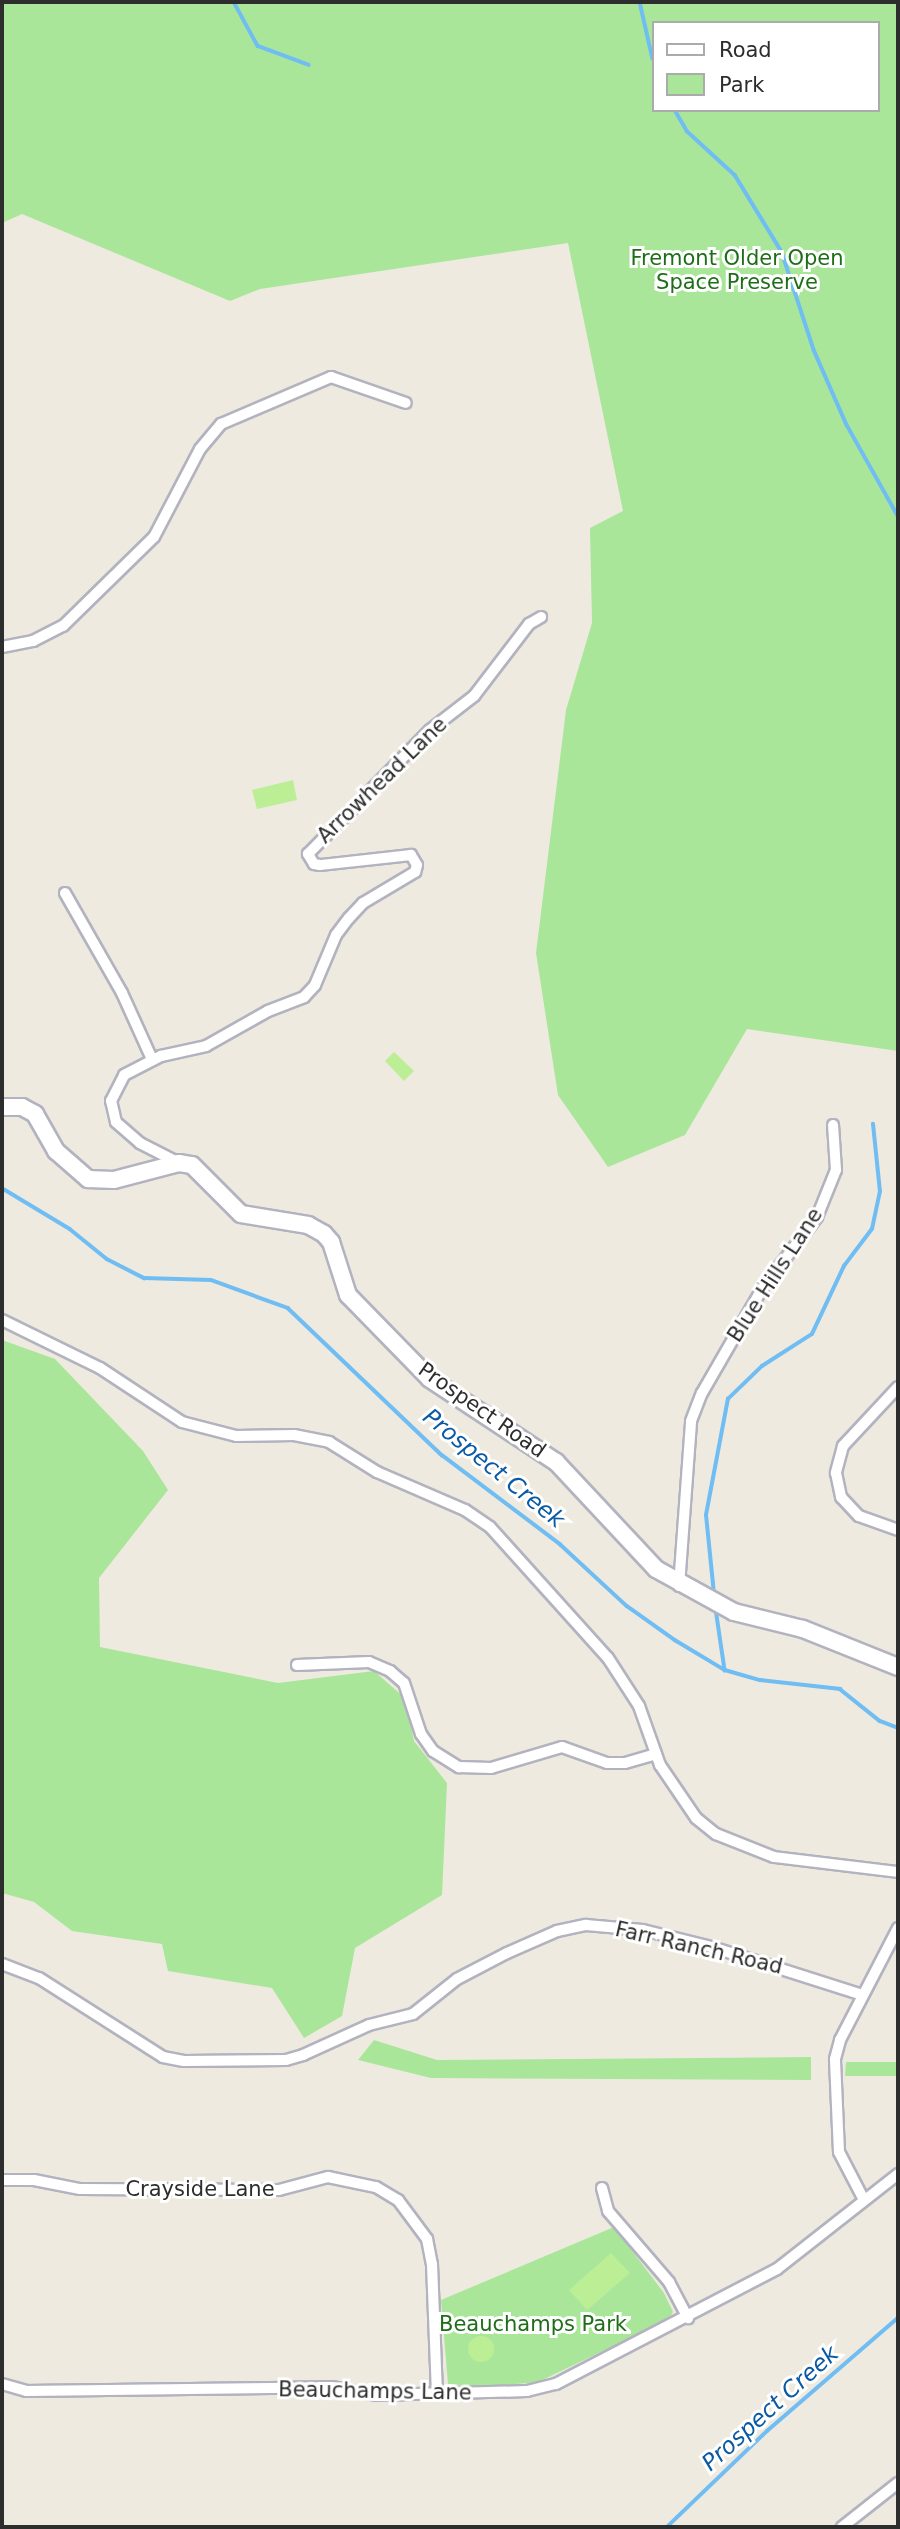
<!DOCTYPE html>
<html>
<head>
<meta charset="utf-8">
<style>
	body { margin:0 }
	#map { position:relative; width:900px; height:2529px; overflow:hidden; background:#eeeadf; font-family:"DejaVu Sans",sans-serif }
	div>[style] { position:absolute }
	.green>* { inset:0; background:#a9e69a }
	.pitch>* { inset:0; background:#bcee96 }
	.round { border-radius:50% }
	.stream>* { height:3.5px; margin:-1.75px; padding:0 1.75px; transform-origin:1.75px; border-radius:1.75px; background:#6fbdf3 }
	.roads { filter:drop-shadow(2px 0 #b3b3c0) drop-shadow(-2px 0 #b3b3c0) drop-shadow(0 2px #b3b3c0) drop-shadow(0 -2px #b3b3c0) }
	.street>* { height:10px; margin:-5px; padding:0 5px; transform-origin:5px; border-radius:5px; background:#fff }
	.secondary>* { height:16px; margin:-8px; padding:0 8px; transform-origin:8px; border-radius:8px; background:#fff }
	span { translate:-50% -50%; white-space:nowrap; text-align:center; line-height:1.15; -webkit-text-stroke:6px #fff; paint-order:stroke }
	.park-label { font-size:21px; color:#1e6e18 }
	.street-label { font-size:21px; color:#2d2d2d }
	.water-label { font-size:23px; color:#0959a4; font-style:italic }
	.frame { position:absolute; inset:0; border:4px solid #2d2d2d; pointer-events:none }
	.legend { position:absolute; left:652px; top:21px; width:228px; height:91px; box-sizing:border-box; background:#fff; border:2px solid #ababab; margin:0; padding:9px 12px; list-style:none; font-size:21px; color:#2d2d2d }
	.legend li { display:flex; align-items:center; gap:14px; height:35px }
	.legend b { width:35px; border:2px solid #ababab }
</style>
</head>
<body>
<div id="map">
	<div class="green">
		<i style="clip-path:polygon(evenodd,2px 2px,898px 2px,898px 1051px,747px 1029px,685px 1135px,608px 1167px,558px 1095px,536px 953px,566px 710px,592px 623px,590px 528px,623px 511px,568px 243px,260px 289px,230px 301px,22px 214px,2px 223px,2px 2px,653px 23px,877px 23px,877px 110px,653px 110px,653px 23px)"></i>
		<i style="clip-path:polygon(2px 1340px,55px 1359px,143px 1451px,168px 1490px,99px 1578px,100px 1647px,278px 1683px,374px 1671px,406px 1699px,414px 1741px,447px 1783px,442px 1895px,355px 1948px,342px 2016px,304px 2038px,272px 1988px,168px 1971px,162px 1944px,72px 1931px,34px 1902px,2px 1893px)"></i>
		<i style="clip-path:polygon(374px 2040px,437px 2060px,811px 2057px,811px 2080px,431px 2078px,358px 2060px)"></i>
		<i style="clip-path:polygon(846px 2062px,898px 2062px,898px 2076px,845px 2076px)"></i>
		<i style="clip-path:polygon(614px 2227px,664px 2293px,673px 2312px,668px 2320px,538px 2382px,485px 2387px,448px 2384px,441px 2300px)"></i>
	</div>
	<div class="pitch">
		<i style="clip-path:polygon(293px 780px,297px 800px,257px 809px,252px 790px)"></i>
		<i style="clip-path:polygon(394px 1052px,414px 1071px,404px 1081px,385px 1061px)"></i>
		<i style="clip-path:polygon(611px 2253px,630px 2273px,587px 2310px,569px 2290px)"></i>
		<i class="round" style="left:468px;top:2336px;width:26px;height:26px"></i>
	</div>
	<div class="stream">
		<i style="left:234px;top:2px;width:50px;rotate:61.4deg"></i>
		<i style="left:258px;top:46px;width:54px;rotate:20.4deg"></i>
		<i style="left:640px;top:2px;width:58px;rotate:77.2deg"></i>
		<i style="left:675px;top:110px;width:24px;rotate:60deg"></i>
		<i style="left:687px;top:131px;width:65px;rotate:42.5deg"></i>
		<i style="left:735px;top:175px;width:90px;rotate:58.6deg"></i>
		<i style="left:782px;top:252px;width:103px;rotate:71.9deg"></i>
		<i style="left:814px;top:350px;width:82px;rotate:66.3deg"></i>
		<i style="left:847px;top:425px;width:104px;rotate:60.7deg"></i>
		<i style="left:2px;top:1188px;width:79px;rotate:31.1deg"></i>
		<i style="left:70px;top:1229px;width:48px;rotate:39deg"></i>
		<i style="left:107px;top:1259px;width:42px;rotate:27.2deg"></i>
		<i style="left:144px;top:1278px;width:67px;rotate:1.7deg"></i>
		<i style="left:211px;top:1280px;width:82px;rotate:20deg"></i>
		<i style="left:288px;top:1308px;width:213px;rotate:43.7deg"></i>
		<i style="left:442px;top:1455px;width:148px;rotate:37deg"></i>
		<i style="left:560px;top:1544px;width:91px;rotate:42.8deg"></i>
		<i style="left:627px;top:1606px;width:59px;rotate:35.3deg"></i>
		<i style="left:675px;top:1640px;width:58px;rotate:31deg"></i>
		<i style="left:725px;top:1670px;width:37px;rotate:16deg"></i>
		<i style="left:761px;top:1680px;width:80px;rotate:6.5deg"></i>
		<i style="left:840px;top:1689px;width:51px;rotate:38.7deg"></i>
		<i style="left:880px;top:1721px;width:19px;rotate:21deg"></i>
		<i style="left:714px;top:1594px;width:79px;rotate:-95.8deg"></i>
		<i style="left:706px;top:1515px;width:118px;rotate:-79.3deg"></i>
		<i style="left:728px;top:1399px;width:47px;rotate:-44.1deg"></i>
		<i style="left:762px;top:1366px;width:59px;rotate:-32.6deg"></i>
		<i style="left:812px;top:1334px;width:75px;rotate:-64.8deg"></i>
		<i style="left:844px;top:1266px;width:46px;rotate:-52.9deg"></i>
		<i style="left:872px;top:1229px;width:38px;rotate:-78deg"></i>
		<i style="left:880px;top:1192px;width:68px;rotate:-95.9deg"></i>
		<i style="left:716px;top:1609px;width:62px;rotate:81.6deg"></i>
		<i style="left:667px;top:2527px;width:139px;rotate:-43.8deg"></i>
		<i style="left:767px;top:2431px;width:173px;rotate:-40.8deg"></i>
	</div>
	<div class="roads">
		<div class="street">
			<i style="left:2px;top:647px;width:32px;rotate:-11deg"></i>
			<i style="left:33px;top:641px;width:34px;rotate:-27deg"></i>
			<i style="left:63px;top:626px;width:127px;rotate:-44.4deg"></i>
			<i style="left:154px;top:537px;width:99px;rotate:-62.4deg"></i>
			<i style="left:200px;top:449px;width:33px;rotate:-50deg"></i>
			<i style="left:221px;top:424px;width:120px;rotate:-23.1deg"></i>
			<i style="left:331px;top:377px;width:79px;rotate:19.1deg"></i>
			<i style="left:65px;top:893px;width:115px;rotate:60.3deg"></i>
			<i style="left:122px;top:993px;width:72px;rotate:65.6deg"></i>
			<i style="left:179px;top:1163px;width:44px;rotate:-152.9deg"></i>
			<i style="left:140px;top:1143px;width:32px;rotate:-139deg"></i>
			<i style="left:116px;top:1122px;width:22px;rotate:-103deg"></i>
			<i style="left:111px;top:1101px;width:29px;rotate:-63deg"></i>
			<i style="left:124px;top:1075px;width:42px;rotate:-27.2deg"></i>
			<i style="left:161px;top:1056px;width:46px;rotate:-12.5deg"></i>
			<i style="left:206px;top:1046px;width:71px;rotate:-29.4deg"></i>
			<i style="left:268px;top:1011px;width:39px;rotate:-21deg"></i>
			<i style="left:304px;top:997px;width:16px;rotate:-47deg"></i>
			<i style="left:315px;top:985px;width:54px;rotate:-67.2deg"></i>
			<i style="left:336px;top:935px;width:21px;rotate:-53deg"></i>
			<i style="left:349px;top:918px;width:21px;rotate:-47deg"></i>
			<i style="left:363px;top:903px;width:61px;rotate:-30.8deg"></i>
			<i style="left:415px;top:872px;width:7px;rotate:-74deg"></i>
			<i style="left:417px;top:865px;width:12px;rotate:-121deg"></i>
			<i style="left:411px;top:855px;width:92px;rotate:173.7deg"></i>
			<i style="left:320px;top:865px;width:6px;rotate:-171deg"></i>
			<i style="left:314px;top:864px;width:12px;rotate:-121deg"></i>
			<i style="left:308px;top:854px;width:174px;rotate:-45.5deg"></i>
			<i style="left:430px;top:730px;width:56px;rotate:-37.7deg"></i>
			<i style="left:474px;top:696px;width:91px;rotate:-52.6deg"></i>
			<i style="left:529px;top:624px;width:14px;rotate:-30deg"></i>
			<i style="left:2px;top:1320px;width:109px;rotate:26.1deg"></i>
			<i style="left:100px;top:1368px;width:98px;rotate:33.4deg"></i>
			<i style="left:182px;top:1422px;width:56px;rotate:14.5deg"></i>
			<i style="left:236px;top:1436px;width:58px;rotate:-1deg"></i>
			<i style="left:294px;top:1435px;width:36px;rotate:11deg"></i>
			<i style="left:329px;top:1442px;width:57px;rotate:32deg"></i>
			<i style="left:377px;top:1472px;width:96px;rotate:23.4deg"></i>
			<i style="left:465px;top:1510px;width:30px;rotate:34deg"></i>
			<i style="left:490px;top:1527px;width:176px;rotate:48deg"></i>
			<i style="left:608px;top:1658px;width:57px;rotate:57.1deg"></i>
			<i style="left:639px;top:1706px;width:63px;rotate:70.4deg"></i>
			<i style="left:660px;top:1765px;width:64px;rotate:55.8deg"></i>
			<i style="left:696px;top:1818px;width:26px;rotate:39deg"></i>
			<i style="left:716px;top:1834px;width:62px;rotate:21.6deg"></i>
			<i style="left:774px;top:1857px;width:125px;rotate:6.9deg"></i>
			<i style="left:898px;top:1387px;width:81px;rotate:133deg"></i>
			<i style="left:843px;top:1446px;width:28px;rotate:105deg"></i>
			<i style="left:836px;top:1473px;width:25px;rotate:78deg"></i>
			<i style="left:841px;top:1497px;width:26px;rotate:47deg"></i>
			<i style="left:859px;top:1516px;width:41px;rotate:19.7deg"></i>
			<i style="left:679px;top:1586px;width:165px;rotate:-85.8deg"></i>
			<i style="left:691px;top:1421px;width:30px;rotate:-69deg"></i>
			<i style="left:702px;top:1393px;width:120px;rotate:-60deg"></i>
			<i style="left:762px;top:1289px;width:91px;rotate:-52.6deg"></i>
			<i style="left:817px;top:1217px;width:51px;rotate:-68deg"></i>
			<i style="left:836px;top:1170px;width:45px;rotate:-93.8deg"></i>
			<i style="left:297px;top:1665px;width:72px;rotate:-2.4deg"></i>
			<i style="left:369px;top:1662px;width:23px;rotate:23deg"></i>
			<i style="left:390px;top:1671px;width:18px;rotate:41deg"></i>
			<i style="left:404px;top:1683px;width:54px;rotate:71.6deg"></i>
			<i style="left:421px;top:1734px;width:21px;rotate:55deg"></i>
			<i style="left:433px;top:1751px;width:31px;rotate:32deg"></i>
			<i style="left:459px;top:1767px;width:32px;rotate:2deg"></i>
			<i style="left:491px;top:1768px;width:74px;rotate:-16.5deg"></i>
			<i style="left:562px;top:1747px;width:48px;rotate:19.6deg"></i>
			<i style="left:607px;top:1763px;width:18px"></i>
			<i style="left:625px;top:1763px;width:32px;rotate:-16deg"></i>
			<i style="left:2px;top:1964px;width:40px;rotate:21deg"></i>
			<i style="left:39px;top:1978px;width:147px;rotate:32.5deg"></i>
			<i style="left:163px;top:2057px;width:21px;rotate:11deg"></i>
			<i style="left:184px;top:2061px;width:102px;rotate:-0.6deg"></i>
			<i style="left:286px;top:2060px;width:18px;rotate:-16deg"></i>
			<i style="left:303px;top:2055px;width:72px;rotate:-24.4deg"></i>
			<i style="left:369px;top:2025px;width:45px;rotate:-14deg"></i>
			<i style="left:413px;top:2014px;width:56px;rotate:-38.5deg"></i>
			<i style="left:457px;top:1979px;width:56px;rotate:-27.5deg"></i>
			<i style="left:507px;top:1953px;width:55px;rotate:-23.7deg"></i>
			<i style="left:557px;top:1931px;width:30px;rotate:-12deg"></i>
			<i style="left:586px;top:1925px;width:57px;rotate:5deg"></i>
			<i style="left:643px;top:1930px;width:74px;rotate:14deg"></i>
			<i style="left:715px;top:1948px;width:154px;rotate:17.7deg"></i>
			<i style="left:2px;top:2180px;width:32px"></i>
			<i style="left:34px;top:2180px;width:47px;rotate:11.1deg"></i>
			<i style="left:80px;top:2189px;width:199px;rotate:0.3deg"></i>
			<i style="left:279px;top:2190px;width:51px;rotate:-14.9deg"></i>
			<i style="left:328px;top:2177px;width:49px;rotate:11.8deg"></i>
			<i style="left:376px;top:2187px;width:26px;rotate:31deg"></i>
			<i style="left:398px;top:2200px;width:49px;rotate:53.4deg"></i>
			<i style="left:427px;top:2239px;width:25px;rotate:79deg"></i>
			<i style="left:432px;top:2264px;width:130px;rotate:87.8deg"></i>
			<i style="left:602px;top:2188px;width:24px;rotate:75deg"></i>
			<i style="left:608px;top:2211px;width:94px;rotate:49.3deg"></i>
			<i style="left:669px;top:2282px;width:41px;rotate:62.2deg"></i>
			<i style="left:864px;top:2200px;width:54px;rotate:-117.5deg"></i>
			<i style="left:839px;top:2152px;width:93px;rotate:-92.5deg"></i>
			<i style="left:835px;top:2059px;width:20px;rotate:-75deg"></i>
			<i style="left:840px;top:2040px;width:126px;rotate:-62.6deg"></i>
			<i style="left:2px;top:2384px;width:25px;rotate:16deg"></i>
			<i style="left:26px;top:2391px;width:306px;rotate:-0.7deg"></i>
			<i style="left:332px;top:2387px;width:46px;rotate:10.1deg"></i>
			<i style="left:377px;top:2395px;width:150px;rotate:-1.5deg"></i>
			<i style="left:527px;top:2391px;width:30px;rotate:-14deg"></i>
			<i style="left:556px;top:2384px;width:249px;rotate:-27.5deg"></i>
			<i style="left:777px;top:2269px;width:154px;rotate:-38.1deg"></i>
			<i style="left:842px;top:2527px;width:71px;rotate:-38.2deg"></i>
		</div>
		<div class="secondary">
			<i style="left:2px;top:1107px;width:20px"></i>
			<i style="left:22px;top:1107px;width:15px;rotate:28deg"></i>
			<i style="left:35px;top:1114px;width:43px;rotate:60.4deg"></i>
			<i style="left:56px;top:1151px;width:43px;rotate:41.2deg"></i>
			<i style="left:88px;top:1179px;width:26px;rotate:2deg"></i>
			<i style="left:114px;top:1180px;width:67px;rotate:-14.7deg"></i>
			<i style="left:179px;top:1163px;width:13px;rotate:9deg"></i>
			<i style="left:192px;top:1165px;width:69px;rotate:45deg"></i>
			<i style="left:241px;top:1214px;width:68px;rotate:9.3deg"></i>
			<i style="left:308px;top:1225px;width:18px;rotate:29deg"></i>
			<i style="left:324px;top:1234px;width:11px;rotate:49deg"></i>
			<i style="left:331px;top:1242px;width:56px;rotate:72.2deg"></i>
			<i style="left:348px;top:1295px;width:117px;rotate:45.7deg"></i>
			<i style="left:430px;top:1379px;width:151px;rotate:33.4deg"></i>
			<i style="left:556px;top:1462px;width:146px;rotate:46.9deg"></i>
			<i style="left:656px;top:1569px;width:89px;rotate:28.9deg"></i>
			<i style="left:734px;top:1612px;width:71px;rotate:13.8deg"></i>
			<i style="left:803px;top:1629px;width:102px;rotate:21.8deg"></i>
		</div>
	</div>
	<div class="park-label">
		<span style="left:737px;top:270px">Fremont Older Open<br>Space Preserve</span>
		<span style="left:533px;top:2324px">Beauchamps Park</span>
	</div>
	<div class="street-label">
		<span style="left:382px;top:780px;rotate:-44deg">Arrowhead Lane</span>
		<span style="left:775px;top:1275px;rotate:-57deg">Blue Hills Lane</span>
		<span style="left:482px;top:1410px;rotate:35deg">Prospect Road</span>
		<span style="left:699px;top:1948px;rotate:13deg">Farr Ranch Road</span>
		<span style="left:200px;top:2189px">Crayside Lane</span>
		<span style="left:375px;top:2391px;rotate:1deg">Beauchamps Lane</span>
	</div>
	<div class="water-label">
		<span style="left:494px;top:1468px;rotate:39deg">Prospect Creek</span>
		<span style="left:770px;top:2408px;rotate:-42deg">Prospect Creek</span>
	</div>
	<div class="frame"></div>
	<ul class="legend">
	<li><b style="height:9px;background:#fff"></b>Road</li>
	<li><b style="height:19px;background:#a9e69a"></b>Park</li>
	</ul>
</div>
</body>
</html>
